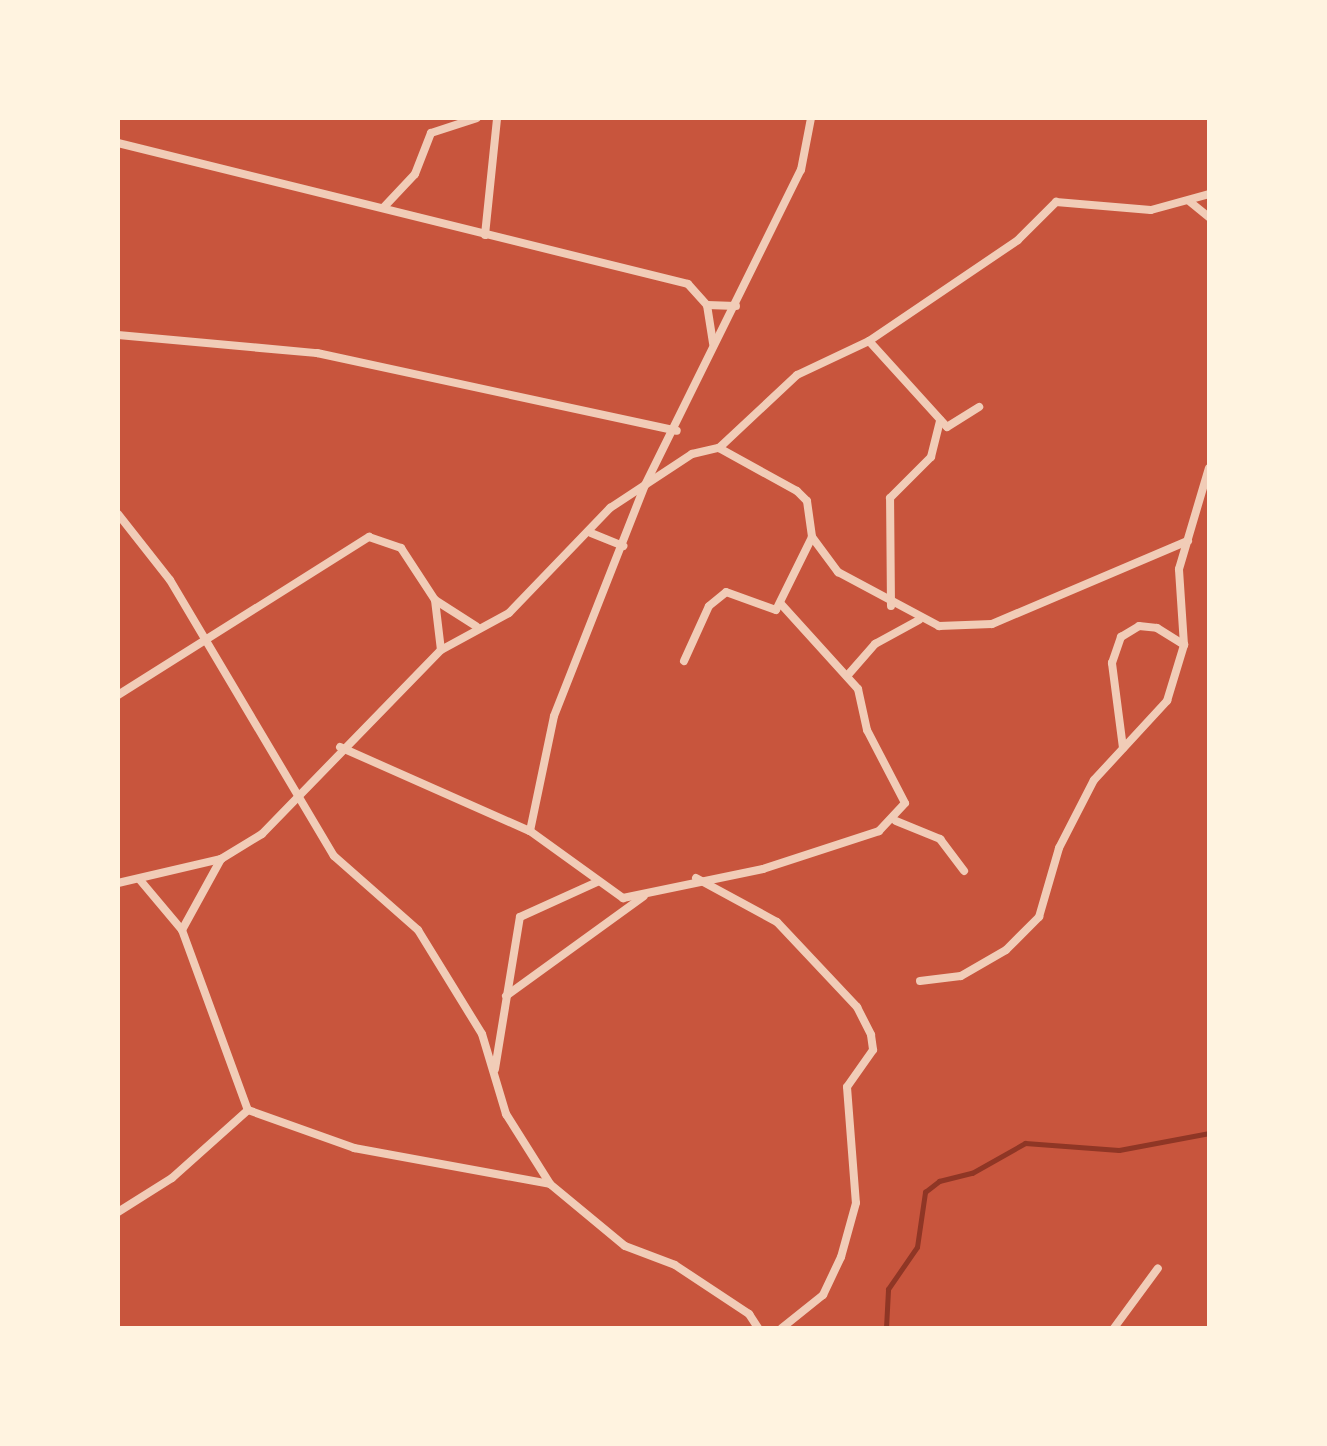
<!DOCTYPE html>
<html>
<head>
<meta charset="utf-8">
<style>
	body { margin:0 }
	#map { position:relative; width:1327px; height:1446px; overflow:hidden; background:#c8553d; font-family:"IBM Plex Serif",serif }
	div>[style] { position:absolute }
	.stream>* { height:5px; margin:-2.5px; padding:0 2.5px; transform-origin:2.5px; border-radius:2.5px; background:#8f3625 }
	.minor>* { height:8px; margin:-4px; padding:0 4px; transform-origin:4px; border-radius:4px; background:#f1ccb7 }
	span { translate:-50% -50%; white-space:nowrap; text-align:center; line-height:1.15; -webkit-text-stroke:6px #fff3e0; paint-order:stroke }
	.frame { position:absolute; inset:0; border:120px solid #fff3e0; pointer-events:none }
</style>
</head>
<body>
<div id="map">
	<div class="stream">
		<i style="left:886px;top:1328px;width:39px;rotate:-87deg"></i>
		<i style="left:888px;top:1289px;width:51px;rotate:-55.4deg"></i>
		<i style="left:917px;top:1247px;width:56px;rotate:-81.7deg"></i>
		<i style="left:925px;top:1192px;width:18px;rotate:-38deg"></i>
		<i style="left:939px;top:1181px;width:34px;rotate:-14deg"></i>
		<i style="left:972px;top:1173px;width:61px;rotate:-29.5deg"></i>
		<i style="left:1025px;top:1143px;width:94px;rotate:4.3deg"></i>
		<i style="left:1119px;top:1150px;width:92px;rotate:-10.7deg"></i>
	</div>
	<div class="minor">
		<i style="left:118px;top:143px;width:587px;rotate:13.89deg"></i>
		<i style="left:688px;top:284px;width:28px;rotate:48deg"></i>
		<i style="left:707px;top:305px;width:39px;rotate:81deg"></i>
		<i style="left:1189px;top:201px;width:26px;rotate:39deg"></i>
		<i style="left:384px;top:207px;width:45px;rotate:-46.8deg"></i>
		<i style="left:415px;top:174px;width:44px;rotate:-68.7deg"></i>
		<i style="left:431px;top:133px;width:48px;rotate:-18.1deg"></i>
		<i style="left:485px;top:235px;width:118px;rotate:-84.1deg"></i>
		<i style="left:707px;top:305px;width:29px;rotate:2deg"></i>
		<i style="left:118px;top:335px;width:200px;rotate:5.2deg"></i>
		<i style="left:317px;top:353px;width:368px;rotate:12.2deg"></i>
		<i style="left:869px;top:341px;width:116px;rotate:47.8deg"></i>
		<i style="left:947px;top:427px;width:38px;rotate:-32deg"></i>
		<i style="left:719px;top:448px;width:107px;rotate:-43.1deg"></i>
		<i style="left:797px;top:375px;width:80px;rotate:-25.3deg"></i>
		<i style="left:869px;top:341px;width:180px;rotate:-34.1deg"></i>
		<i style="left:1018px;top:240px;width:54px;rotate:-45deg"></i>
		<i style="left:1056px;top:202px;width:95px;rotate:4.8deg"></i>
		<i style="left:1151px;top:210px;width:60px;rotate:-15.4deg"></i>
		<i style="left:118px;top:514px;width:84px;rotate:51.8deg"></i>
		<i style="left:170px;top:580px;width:321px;rotate:59.3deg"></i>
		<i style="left:334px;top:856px;width:112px;rotate:41.4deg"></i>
		<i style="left:418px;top:930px;width:122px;rotate:58.4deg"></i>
		<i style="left:482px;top:1034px;width:84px;rotate:73.3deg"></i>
		<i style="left:506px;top:1114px;width:83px;rotate:57.8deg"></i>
		<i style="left:591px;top:533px;width:35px;rotate:22deg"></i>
		<i style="left:435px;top:600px;width:50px;rotate:83.2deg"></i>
		<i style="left:891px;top:606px;width:108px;rotate:-90.5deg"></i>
		<i style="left:890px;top:498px;width:58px;rotate:-45deg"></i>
		<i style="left:931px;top:457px;width:38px;rotate:-76deg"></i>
		<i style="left:684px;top:661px;width:60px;rotate:-65.6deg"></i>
		<i style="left:709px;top:606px;width:22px;rotate:-39deg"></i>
		<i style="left:726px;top:592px;width:53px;rotate:19.8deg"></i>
		<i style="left:776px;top:610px;width:81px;rotate:-63.7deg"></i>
		<i style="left:847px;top:676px;width:43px;rotate:-48.8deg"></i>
		<i style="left:875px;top:644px;width:50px;rotate:-28.6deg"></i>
		<i style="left:118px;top:695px;width:297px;rotate:-32.2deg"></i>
		<i style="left:369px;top:537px;width:34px;rotate:19deg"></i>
		<i style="left:401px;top:548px;width:62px;rotate:56.8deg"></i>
		<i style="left:435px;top:600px;width:49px;rotate:32.4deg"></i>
		<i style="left:340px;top:747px;width:208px;rotate:23.9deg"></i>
		<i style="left:530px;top:831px;width:115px;rotate:35.8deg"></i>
		<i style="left:623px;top:898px;width:143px;rotate:-11.7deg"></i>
		<i style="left:763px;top:869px;width:122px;rotate:-18.1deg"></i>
		<i style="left:879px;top:831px;width:38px;rotate:-47deg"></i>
		<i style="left:905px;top:803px;width:82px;rotate:-117.5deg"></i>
		<i style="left:867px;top:730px;width:42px;rotate:-102.4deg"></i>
		<i style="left:858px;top:689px;width:115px;rotate:-132.2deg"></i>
		<i style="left:1123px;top:748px;width:86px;rotate:-97.4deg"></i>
		<i style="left:1112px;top:663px;width:28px;rotate:-71deg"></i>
		<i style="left:1121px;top:637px;width:21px;rotate:-31deg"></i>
		<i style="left:1139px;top:626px;width:18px;rotate:6deg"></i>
		<i style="left:1157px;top:628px;width:32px;rotate:32deg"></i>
		<i style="left:896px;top:821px;width:48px;rotate:22.2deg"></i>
		<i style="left:940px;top:839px;width:40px;rotate:53deg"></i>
		<i style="left:530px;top:831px;width:117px;rotate:-78.2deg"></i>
		<i style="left:554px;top:716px;width:248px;rotate:-68.5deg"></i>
		<i style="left:645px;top:485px;width:352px;rotate:-63.7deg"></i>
		<i style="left:801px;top:170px;width:53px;rotate:-79.1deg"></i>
		<i style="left:696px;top:878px;width:92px;rotate:28.5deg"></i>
		<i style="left:777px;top:922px;width:117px;rotate:46.7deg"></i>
		<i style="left:857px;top:1007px;width:31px;rotate:63deg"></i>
		<i style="left:871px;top:1035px;width:15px;rotate:82deg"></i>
		<i style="left:873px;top:1050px;width:45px;rotate:125.1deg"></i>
		<i style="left:847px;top:1087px;width:116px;rotate:85.6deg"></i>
		<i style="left:856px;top:1203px;width:56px;rotate:105.5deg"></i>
		<i style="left:841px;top:1257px;width:42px;rotate:115.3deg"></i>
		<i style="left:823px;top:1295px;width:53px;rotate:141.2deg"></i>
		<i style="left:140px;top:880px;width:65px;rotate:50deg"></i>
		<i style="left:182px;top:930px;width:192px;rotate:69.9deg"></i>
		<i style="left:118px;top:883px;width:106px;rotate:-13.1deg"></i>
		<i style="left:221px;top:859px;width:48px;rotate:-31.4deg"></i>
		<i style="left:262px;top:834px;width:257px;rotate:-45.8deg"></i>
		<i style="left:441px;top:650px;width:77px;rotate:-28.6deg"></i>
		<i style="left:509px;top:613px;width:146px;rotate:-46.1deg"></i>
		<i style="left:610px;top:508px;width:98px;rotate:-33.4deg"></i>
		<i style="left:692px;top:454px;width:28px;rotate:-13deg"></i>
		<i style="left:719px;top:448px;width:89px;rotate:28.9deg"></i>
		<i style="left:797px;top:491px;width:14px;rotate:45deg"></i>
		<i style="left:807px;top:501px;width:36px;rotate:82deg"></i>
		<i style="left:812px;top:537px;width:44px;rotate:53.4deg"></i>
		<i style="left:838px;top:572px;width:115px;rotate:28.1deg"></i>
		<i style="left:939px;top:626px;width:53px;rotate:-2.2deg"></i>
		<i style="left:992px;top:624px;width:213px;rotate:-23deg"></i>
		<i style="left:182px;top:930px;width:81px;rotate:-61.2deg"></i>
		<i style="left:920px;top:981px;width:41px;rotate:-7deg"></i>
		<i style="left:961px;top:976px;width:52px;rotate:-30deg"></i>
		<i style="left:1006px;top:950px;width:47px;rotate:-45deg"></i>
		<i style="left:1039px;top:917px;width:72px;rotate:-73.8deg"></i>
		<i style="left:1059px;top:848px;width:76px;rotate:-62.8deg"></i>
		<i style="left:1094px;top:780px;width:108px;rotate:-47.3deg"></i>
		<i style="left:1167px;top:701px;width:59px;rotate:-73.1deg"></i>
		<i style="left:1184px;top:645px;width:76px;rotate:-93.8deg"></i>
		<i style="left:1179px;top:569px;width:105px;rotate:-73.5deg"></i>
		<i style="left:506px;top:996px;width:170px;rotate:-35.9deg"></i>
		<i style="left:495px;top:1069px;width:154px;rotate:-80.7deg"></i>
		<i style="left:520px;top:917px;width:85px;rotate:-24.4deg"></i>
		<i style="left:248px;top:1110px;width:113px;rotate:19.7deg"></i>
		<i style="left:354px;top:1148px;width:199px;rotate:10.4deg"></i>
		<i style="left:550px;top:1184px;width:97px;rotate:39.6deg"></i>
		<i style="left:625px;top:1246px;width:53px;rotate:20.8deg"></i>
		<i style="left:675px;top:1265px;width:89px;rotate:33.5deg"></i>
		<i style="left:749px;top:1314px;width:17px;rotate:57deg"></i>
		<i style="left:118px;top:1212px;width:64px;rotate:-32.2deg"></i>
		<i style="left:172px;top:1178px;width:102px;rotate:-41.8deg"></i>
		<i style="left:1114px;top:1328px;width:74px;rotate:-53.7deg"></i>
	</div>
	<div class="frame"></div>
</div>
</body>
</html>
